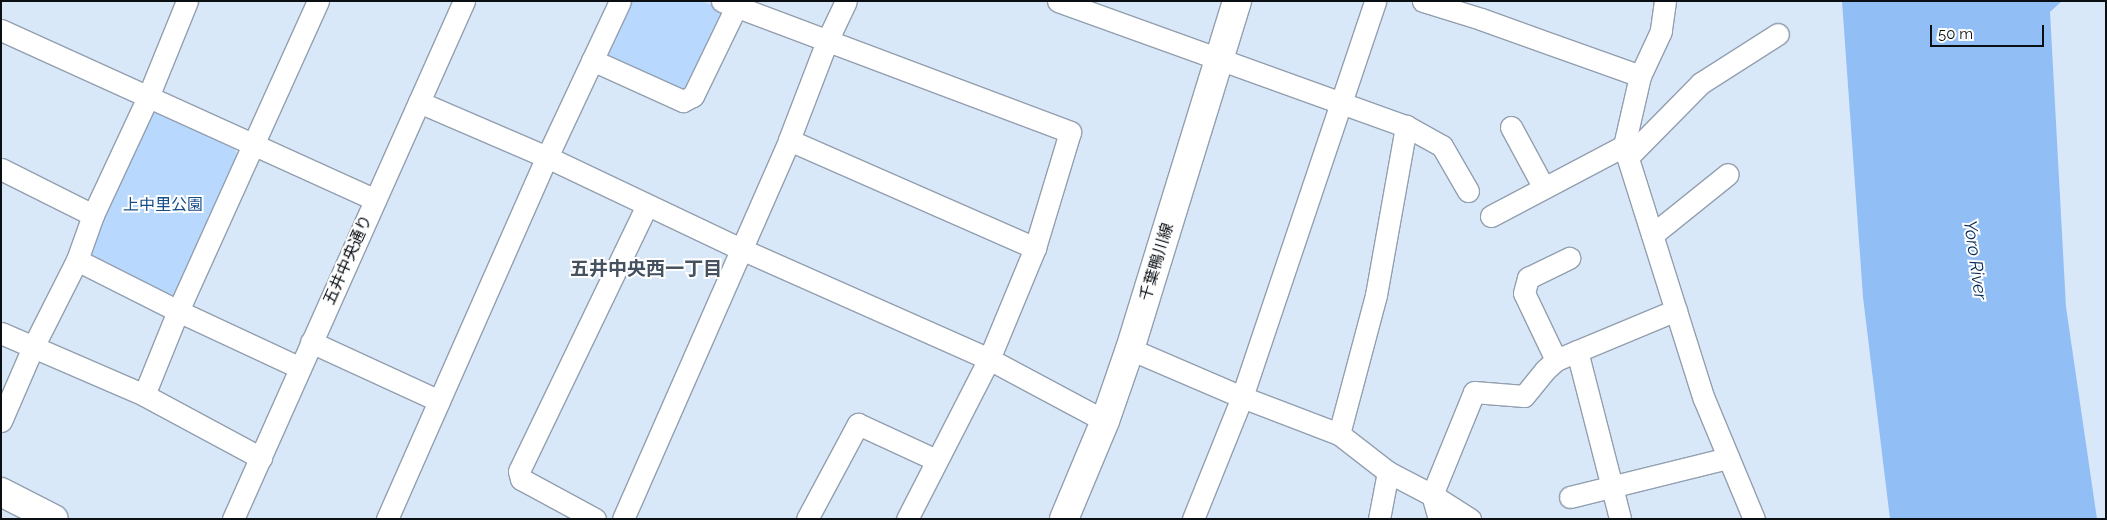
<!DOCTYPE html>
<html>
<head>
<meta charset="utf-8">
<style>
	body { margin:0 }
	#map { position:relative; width:2107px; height:520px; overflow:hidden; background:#d9e8f9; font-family:Raleway,"Noto Sans JP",sans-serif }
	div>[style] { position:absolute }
	.green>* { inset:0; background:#b9d8fe }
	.water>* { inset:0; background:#91bef4 }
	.roads { filter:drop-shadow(1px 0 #929faf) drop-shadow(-1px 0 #929faf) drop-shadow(0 1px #929faf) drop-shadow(0 -1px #929faf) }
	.minor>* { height:21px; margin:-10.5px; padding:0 10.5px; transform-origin:10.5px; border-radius:10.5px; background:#fff }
	.major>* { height:28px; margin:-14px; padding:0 14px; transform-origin:14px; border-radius:14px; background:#fff }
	span { translate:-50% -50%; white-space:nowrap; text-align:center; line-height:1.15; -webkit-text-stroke:4px #fff; paint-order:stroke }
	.park-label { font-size:16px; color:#144d89 }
	.street-label { font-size:16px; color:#0a0f14 }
	.water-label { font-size:18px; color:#052d57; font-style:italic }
	.quarter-label { font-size:19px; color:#45515f; font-weight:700 }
	.frame { position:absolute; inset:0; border:2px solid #0a0f14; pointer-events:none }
	.scale { position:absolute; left:1930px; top:25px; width:114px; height:22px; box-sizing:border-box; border:2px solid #0a0f14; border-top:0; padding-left:6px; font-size:15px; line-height:18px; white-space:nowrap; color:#0a0f14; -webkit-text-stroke:4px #fff; paint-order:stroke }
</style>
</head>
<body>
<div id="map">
	<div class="green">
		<i style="clip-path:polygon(627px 1px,701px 1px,720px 8px,725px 18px,691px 88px,680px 93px,604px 58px)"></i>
		<i style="clip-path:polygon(158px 111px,235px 149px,239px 160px,180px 292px,169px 296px,92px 258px,87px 250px,146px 117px)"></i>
	</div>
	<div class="water">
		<i style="clip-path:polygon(1842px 1px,2062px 1px,2050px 12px,2066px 307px,2097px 519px,1890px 519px,1863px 297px)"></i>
	</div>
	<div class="roads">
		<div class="minor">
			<i style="left:722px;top:1px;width:372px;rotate:20.6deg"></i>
			<i style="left:1070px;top:132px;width:121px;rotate:106.8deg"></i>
			<i style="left:1035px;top:248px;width:120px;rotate:112.5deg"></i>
			<i style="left:989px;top:359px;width:180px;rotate:117.1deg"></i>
			<i style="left:1058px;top:1px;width:370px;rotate:19.8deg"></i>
			<i style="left:1406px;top:126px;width:41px;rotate:29.1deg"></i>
			<i style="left:1442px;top:146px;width:52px;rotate:60deg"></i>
			<i style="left:1423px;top:1px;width:61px;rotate:17.2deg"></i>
			<i style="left:1481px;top:19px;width:169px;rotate:19.7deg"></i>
			<i style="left:1665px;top:1px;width:30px;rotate:98deg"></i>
			<i style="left:1661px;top:31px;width:50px;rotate:115deg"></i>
			<i style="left:1640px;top:76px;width:72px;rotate:102.9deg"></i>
			<i style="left:1624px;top:146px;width:265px;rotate:72.5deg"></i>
			<i style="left:1704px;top:399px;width:130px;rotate:67.4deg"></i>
			<i style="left:1px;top:30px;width:411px;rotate:24.4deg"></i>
			<i style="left:592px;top:60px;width:100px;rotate:24.3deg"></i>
			<i style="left:683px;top:101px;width:11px;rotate:-27deg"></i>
			<i style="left:693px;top:96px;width:99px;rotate:-64.2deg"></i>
			<i style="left:419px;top:102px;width:139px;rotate:23.3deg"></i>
			<i style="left:547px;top:157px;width:215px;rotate:25.4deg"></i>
			<i style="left:741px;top:249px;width:271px;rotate:23.9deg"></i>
			<i style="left:989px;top:359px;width:132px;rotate:28.1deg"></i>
			<i style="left:1511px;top:127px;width:69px;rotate:61.6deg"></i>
			<i style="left:789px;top:140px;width:269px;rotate:23.7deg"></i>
			<i style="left:1628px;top:157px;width:104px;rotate:-45.4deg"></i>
			<i style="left:1701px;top:83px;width:91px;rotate:-32.5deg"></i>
			<i style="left:1px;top:169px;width:103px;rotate:26.6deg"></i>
			<i style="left:1491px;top:216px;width:150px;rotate:-27.8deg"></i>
			<i style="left:1652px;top:235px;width:97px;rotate:-38.8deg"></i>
			<i style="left:77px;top:260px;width:113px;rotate:26.8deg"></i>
			<i style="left:178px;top:311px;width:135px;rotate:25deg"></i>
			<i style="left:1px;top:333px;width:156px;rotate:23.4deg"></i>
			<i style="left:144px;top:395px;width:133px;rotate:28.3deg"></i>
			<i style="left:311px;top:342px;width:141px;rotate:24.7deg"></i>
			<i style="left:1130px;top:349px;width:122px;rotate:23.2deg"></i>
			<i style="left:1242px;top:397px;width:104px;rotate:20.9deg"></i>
			<i style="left:1339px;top:434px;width:62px;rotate:37.8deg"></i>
			<i style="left:1388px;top:472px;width:50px;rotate:27.6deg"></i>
			<i style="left:1432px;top:495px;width:45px;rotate:32.3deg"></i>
			<i style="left:1577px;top:351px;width:173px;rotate:75.6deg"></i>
			<i style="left:1556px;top:360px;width:74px;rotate:-115.5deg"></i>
			<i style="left:1524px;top:293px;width:16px;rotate:-75deg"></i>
			<i style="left:1528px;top:278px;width:46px;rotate:-26deg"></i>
			<i style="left:144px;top:395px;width:91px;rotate:-68deg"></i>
			<i style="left:178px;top:311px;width:340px;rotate:-65.7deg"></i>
			<i style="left:1px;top:421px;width:81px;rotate:-66.6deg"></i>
			<i style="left:33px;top:347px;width:97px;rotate:-63.2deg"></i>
			<i style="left:77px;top:260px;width:48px;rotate:-70.4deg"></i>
			<i style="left:93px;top:215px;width:130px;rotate:-65deg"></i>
			<i style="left:148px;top:97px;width:104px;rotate:-67.9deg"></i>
			<i style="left:1339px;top:434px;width:144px;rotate:-75.1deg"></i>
			<i style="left:1376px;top:295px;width:172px;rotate:-79.9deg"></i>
			<i style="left:1570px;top:497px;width:163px;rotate:-13.9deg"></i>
			<i style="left:233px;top:519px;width:567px;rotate:-65.97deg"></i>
			<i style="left:387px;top:519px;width:396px;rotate:-66.2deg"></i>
			<i style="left:547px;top:157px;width:172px;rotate:-64.9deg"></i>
			<i style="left:595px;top:519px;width:84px;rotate:-151.6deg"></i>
			<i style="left:521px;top:479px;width:8px;rotate:-104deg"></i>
			<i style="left:519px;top:471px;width:295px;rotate:-64.3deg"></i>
			<i style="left:623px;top:519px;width:414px;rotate:-66.3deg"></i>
			<i style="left:789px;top:140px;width:106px;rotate:-69deg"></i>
			<i style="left:827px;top:41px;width:44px;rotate:-64.6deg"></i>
			<i style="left:807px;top:519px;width:108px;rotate:-61.8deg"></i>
			<i style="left:858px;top:424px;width:86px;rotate:24.8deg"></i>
			<i style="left:1193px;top:519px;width:131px;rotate:-68.1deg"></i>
			<i style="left:1242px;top:397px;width:418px;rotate:-71.4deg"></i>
			<i style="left:1379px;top:519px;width:48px;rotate:-79.2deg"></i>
			<i style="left:1439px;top:519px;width:25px;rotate:-106deg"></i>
			<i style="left:1432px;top:495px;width:111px;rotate:-67.8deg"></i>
			<i style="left:1474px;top:392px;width:50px;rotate:4.6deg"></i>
			<i style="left:1524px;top:396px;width:33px;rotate:-51deg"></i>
			<i style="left:1545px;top:370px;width:15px;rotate:-42deg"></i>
			<i style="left:1556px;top:360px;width:130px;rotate:-22.6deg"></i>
		</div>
		<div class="major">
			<i style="left:1px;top:492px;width:59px;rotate:27deg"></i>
			<i style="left:1064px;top:519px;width:106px;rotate:-67.3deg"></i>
			<i style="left:1105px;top:421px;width:76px;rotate:-70.9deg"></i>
			<i style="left:1130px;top:349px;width:364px;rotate:-72.9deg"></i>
		</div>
	</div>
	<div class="park-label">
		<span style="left:163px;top:205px">上中里公園</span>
	</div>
	<div class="street-label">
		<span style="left:348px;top:260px;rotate:-66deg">五井中央通り</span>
		<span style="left:1157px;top:262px;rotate:-73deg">千葉鴨川線</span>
	</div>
	<div class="water-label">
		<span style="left:1975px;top:260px;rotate:82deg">Yoro River</span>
	</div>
	<div class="quarter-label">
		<span style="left:646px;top:269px">五井中央西一丁目</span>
	</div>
	<div class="frame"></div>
	<div class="scale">50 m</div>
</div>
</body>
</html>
